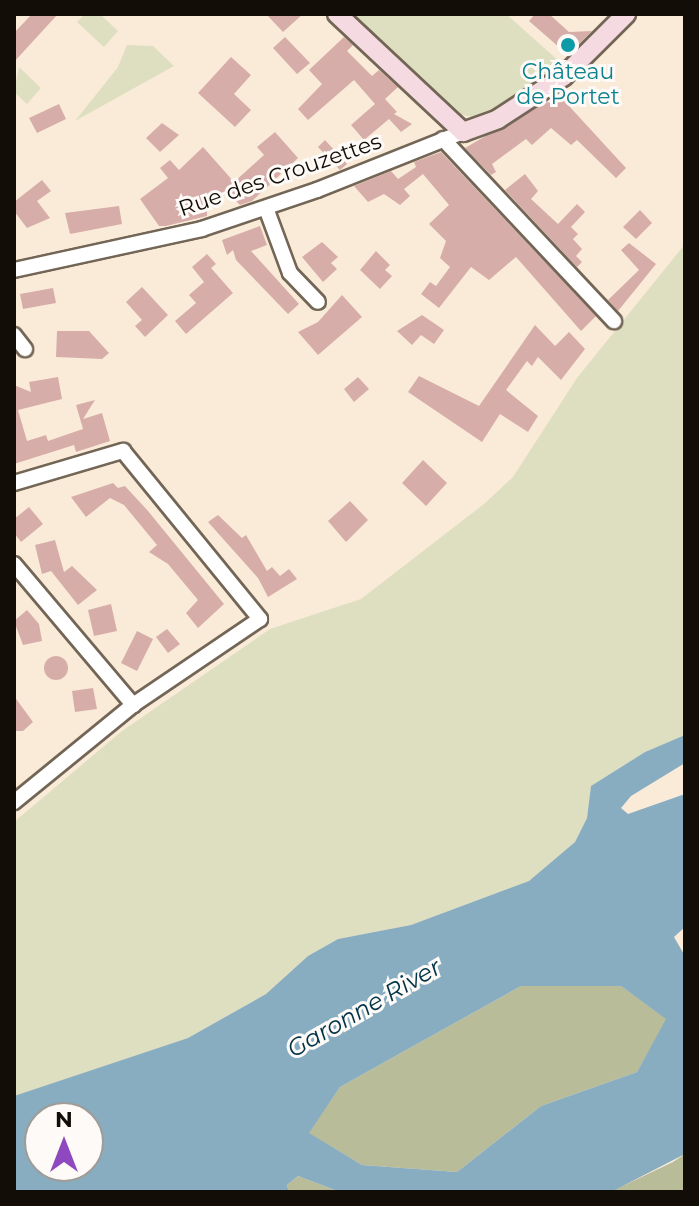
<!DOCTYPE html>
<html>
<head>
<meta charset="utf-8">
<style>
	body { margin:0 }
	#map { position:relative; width:699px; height:1206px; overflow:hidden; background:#faebd8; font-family:Montserrat,sans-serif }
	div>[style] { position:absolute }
	.green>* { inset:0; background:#dddfc0 }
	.forest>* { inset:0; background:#b9bc98 }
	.water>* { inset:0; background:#88adc1 }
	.building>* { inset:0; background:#d7adaa }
	.round { border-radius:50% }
	.roads { filter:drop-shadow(2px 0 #736656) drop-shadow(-2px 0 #736656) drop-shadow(0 2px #736656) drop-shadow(0 -2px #736656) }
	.street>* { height:14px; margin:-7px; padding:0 7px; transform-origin:7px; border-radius:7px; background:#fff }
	.secondary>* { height:18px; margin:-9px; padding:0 9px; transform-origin:9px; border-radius:9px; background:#f5dae2 }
	.dots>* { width:22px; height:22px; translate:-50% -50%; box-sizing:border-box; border:4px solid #fdfaf7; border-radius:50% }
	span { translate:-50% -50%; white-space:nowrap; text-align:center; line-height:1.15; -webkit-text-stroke:6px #fdfaf7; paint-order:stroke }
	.culture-label { font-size:22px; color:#0d838f }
	.street-label { font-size:22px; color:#120d07 }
	.water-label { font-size:24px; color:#003348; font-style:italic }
	.frame { position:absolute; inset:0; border:16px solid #120d07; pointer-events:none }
	.north { position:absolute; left:24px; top:1102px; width:80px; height:80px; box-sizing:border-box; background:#fdfaf7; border:2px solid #9f9b97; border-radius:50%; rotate:0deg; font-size:22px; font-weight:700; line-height:32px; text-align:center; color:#120d07 }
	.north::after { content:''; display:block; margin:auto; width:28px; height:36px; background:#8d49bd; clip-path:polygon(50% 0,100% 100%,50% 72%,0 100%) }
</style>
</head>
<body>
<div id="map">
	<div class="green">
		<i style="clip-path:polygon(85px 14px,100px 14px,118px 31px,104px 47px,77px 22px)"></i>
		<i style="clip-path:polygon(351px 14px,506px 14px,560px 62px,521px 98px,482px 119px,458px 114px)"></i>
		<i style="clip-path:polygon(127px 45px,153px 46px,174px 66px,75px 121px,118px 67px)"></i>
		<i style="clip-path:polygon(19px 67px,41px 88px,27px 104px,14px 92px)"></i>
		<i style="clip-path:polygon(685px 244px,685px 735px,645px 752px,591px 786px,587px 818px,575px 842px,529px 881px,411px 925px,338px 939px,308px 956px,266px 994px,188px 1038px,14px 1096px,14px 822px,122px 731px,270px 629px,361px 599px,484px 504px,513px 477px,577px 378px)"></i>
	</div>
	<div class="forest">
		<i style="clip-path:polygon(521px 986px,621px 986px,667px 1019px,637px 1072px,541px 1106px,457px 1172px,362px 1165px,308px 1133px,340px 1087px)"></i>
		<i style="clip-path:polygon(685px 1154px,685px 1192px,610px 1192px,673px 1162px)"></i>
		<i style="clip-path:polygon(298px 1176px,340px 1192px,289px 1192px,287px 1185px)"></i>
	</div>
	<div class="water">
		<i style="clip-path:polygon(evenodd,685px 735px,685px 763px,631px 796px,621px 808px,628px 814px,685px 794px,685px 927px,674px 937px,685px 956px,685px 1154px,611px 1192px,340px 1192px,298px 1176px,287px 1185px,289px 1192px,14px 1192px,14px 1096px,188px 1038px,266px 994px,308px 956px,338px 939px,411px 925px,529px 881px,575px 842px,587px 818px,591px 786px,645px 752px,685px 735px,521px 986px,621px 986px,666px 1019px,637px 1072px,541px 1106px,457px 1172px,362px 1165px,309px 1133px,340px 1087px,521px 986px,685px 735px,88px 1118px,88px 1166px,40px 1166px,40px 1118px,88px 1118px)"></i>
	</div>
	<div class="building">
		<i style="clip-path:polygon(32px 14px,58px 14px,14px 62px,14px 33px)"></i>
		<i style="clip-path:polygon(266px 14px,303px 14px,283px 32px)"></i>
		<i style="clip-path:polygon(535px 14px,549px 14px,569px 32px,592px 31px,568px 55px,529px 21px)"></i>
		<i style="clip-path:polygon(285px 37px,310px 63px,297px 74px,273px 48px)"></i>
		<i style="clip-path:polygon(344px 37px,353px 45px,347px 51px,372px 76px,379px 70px,398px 87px,385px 99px,397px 112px,394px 114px,412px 124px,401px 132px,389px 119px,364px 140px,351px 125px,375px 104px,354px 80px,308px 120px,298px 109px,322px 84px,309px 70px)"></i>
		<i style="clip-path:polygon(231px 57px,251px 75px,234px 94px,251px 110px,235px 127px,198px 93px)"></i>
		<i style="clip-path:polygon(558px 94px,626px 168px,616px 178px,577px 140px,571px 145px,551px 128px,532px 145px,526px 139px,492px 164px,496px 172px,491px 175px,465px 148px)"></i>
		<i style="clip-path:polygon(59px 104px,66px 119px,37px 133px,29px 118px)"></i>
		<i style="clip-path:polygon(162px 123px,179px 135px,160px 152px,146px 138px)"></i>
		<i style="clip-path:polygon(275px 132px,298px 158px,252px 201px,240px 205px,227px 192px,207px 209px,207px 216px,166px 226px,159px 226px,140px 199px,168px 178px,160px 168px,170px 160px,179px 170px,203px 147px,234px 182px,264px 155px,257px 147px)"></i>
		<i style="clip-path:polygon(325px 140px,347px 164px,340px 170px,318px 147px)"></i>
		<i style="clip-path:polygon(441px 152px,596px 316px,581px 331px,516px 257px,489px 280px,471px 267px,439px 308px,421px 294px,430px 282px,436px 286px,450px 267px,440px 258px,446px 241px,429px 224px,449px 205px,423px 174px,404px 189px,410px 196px,400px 205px,384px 194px,368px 202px,354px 186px,391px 171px,398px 179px,416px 167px,414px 162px)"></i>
		<i style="clip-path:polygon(525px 174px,538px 191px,531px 199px,558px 224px,577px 204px,585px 212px,571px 227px,578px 234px,573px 239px,582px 249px,576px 256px,582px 262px,577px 267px,505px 190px)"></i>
		<i style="clip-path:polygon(42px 180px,51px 191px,37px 201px,50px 218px,27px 228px,14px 211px,14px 202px)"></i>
		<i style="clip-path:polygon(119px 206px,122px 224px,70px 234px,65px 213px)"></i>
		<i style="clip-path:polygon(640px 210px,652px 223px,636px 239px,623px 227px)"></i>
		<i style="clip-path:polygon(260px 226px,267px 245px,251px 251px,299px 304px,288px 314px,236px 260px,233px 250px,227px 255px,222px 240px)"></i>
		<i style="clip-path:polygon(322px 242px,338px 257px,331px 263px,337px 269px,323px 282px,302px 257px)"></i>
		<i style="clip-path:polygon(629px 243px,656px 264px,618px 311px,608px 300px,639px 270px,621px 250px)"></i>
		<i style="clip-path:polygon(376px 251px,390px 265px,385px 270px,392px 276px,380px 289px,360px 270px)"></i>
		<i style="clip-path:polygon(207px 254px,216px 264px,211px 268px,233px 293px,186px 334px,175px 321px,196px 303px,189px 295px,204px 282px,192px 267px)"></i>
		<i style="clip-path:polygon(142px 287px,168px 315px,145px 337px,135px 326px,142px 320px,126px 302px)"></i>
		<i style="clip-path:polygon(53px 288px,56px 303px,23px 309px,20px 294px)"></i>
		<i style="clip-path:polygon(342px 295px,362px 317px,318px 355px,298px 332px,318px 322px)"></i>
		<i style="clip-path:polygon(422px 315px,444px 330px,434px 344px,421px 335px,412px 345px,397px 331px)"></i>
		<i style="clip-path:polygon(535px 325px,555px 346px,569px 332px,585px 349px,561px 380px,538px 357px,532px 366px,527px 361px,506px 390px,538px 416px,528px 432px,500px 414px,482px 442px,408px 392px,419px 376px,479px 406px)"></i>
		<i style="clip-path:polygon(57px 331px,89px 331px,109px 353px,102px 359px,56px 357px)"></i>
		<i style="clip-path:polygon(58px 377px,62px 399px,18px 410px,27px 441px,46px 435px,48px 441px,83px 429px,76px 405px,95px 400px,83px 419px,102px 413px,110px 441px,76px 452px,74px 445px,14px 464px,14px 385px,31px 392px,29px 382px)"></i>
		<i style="clip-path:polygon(358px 377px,369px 389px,354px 402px,344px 389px)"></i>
		<i style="clip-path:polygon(423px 460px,447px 483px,426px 506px,402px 483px)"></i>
		<i style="clip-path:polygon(113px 483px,118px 488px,125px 486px,148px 511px,224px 604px,198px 628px,186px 613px,198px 600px,168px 564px,149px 552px,157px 545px,124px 505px,110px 498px,86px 517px,71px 497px)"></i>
		<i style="clip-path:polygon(350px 501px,368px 520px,346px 542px,328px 521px)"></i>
		<i style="clip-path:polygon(29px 507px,43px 524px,21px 542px,14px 533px,14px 519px)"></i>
		<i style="clip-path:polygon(218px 515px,242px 538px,246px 535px,267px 571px,272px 567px,280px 576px,289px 569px,297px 579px,268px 597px,258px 578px,208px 522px)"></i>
		<i style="clip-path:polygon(55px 540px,64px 572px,72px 566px,97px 590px,78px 605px,51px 571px,42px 574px,35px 545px)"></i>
		<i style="clip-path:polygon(111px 604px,117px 631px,94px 636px,88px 610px)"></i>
		<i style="clip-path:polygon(27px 610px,39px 624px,42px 641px,23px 645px,14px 621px)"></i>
		<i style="clip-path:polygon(167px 629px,180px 644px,168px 653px,156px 637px)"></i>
		<i style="clip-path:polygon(137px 631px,153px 639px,137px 671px,121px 663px)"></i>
		<i class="round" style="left:44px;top:656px;width:24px;height:24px"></i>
		<i style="clip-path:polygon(93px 688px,97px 709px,75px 712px,72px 691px)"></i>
		<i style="clip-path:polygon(14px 696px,33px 722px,23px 731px,14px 731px)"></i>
	</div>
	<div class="roads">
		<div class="street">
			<i style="left:443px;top:139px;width:250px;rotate:46.8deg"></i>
			<i style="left:266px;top:208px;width:69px;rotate:69.7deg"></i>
			<i style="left:290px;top:273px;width:40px;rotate:46deg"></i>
			<i style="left:14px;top:270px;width:192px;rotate:-12.3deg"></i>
			<i style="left:202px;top:229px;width:121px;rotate:-18.7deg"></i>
			<i style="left:317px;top:190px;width:157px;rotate:-21.7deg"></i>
			<i style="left:14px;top:335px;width:18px;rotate:52deg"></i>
			<i style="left:14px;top:483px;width:114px;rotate:-16.4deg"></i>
			<i style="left:123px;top:451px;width:217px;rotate:50.8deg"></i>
			<i style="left:260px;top:619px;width:153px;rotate:145.9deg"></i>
			<i style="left:133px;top:705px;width:154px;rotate:140.8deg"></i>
			<i style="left:14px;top:564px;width:185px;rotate:49.8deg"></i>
		</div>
		<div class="secondary">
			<i style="left:337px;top:14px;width:173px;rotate:43.1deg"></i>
			<i style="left:463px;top:132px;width:37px;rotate:-20deg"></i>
			<i style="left:498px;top:119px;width:79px;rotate:-33.1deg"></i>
			<i style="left:564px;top:76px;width:88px;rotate:-45deg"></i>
		</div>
	</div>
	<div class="dots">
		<i style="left:568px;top:45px;background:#0f9aa8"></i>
	</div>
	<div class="culture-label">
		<span style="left:568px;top:84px">Château<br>de Portet</span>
	</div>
	<div class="street-label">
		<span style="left:280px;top:175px;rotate:-19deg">Rue des Crouzettes</span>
	</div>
	<div class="water-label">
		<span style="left:364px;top:1008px;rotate:-30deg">Garonne River</span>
	</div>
	<div class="frame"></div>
	<div class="north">N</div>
</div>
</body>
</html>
